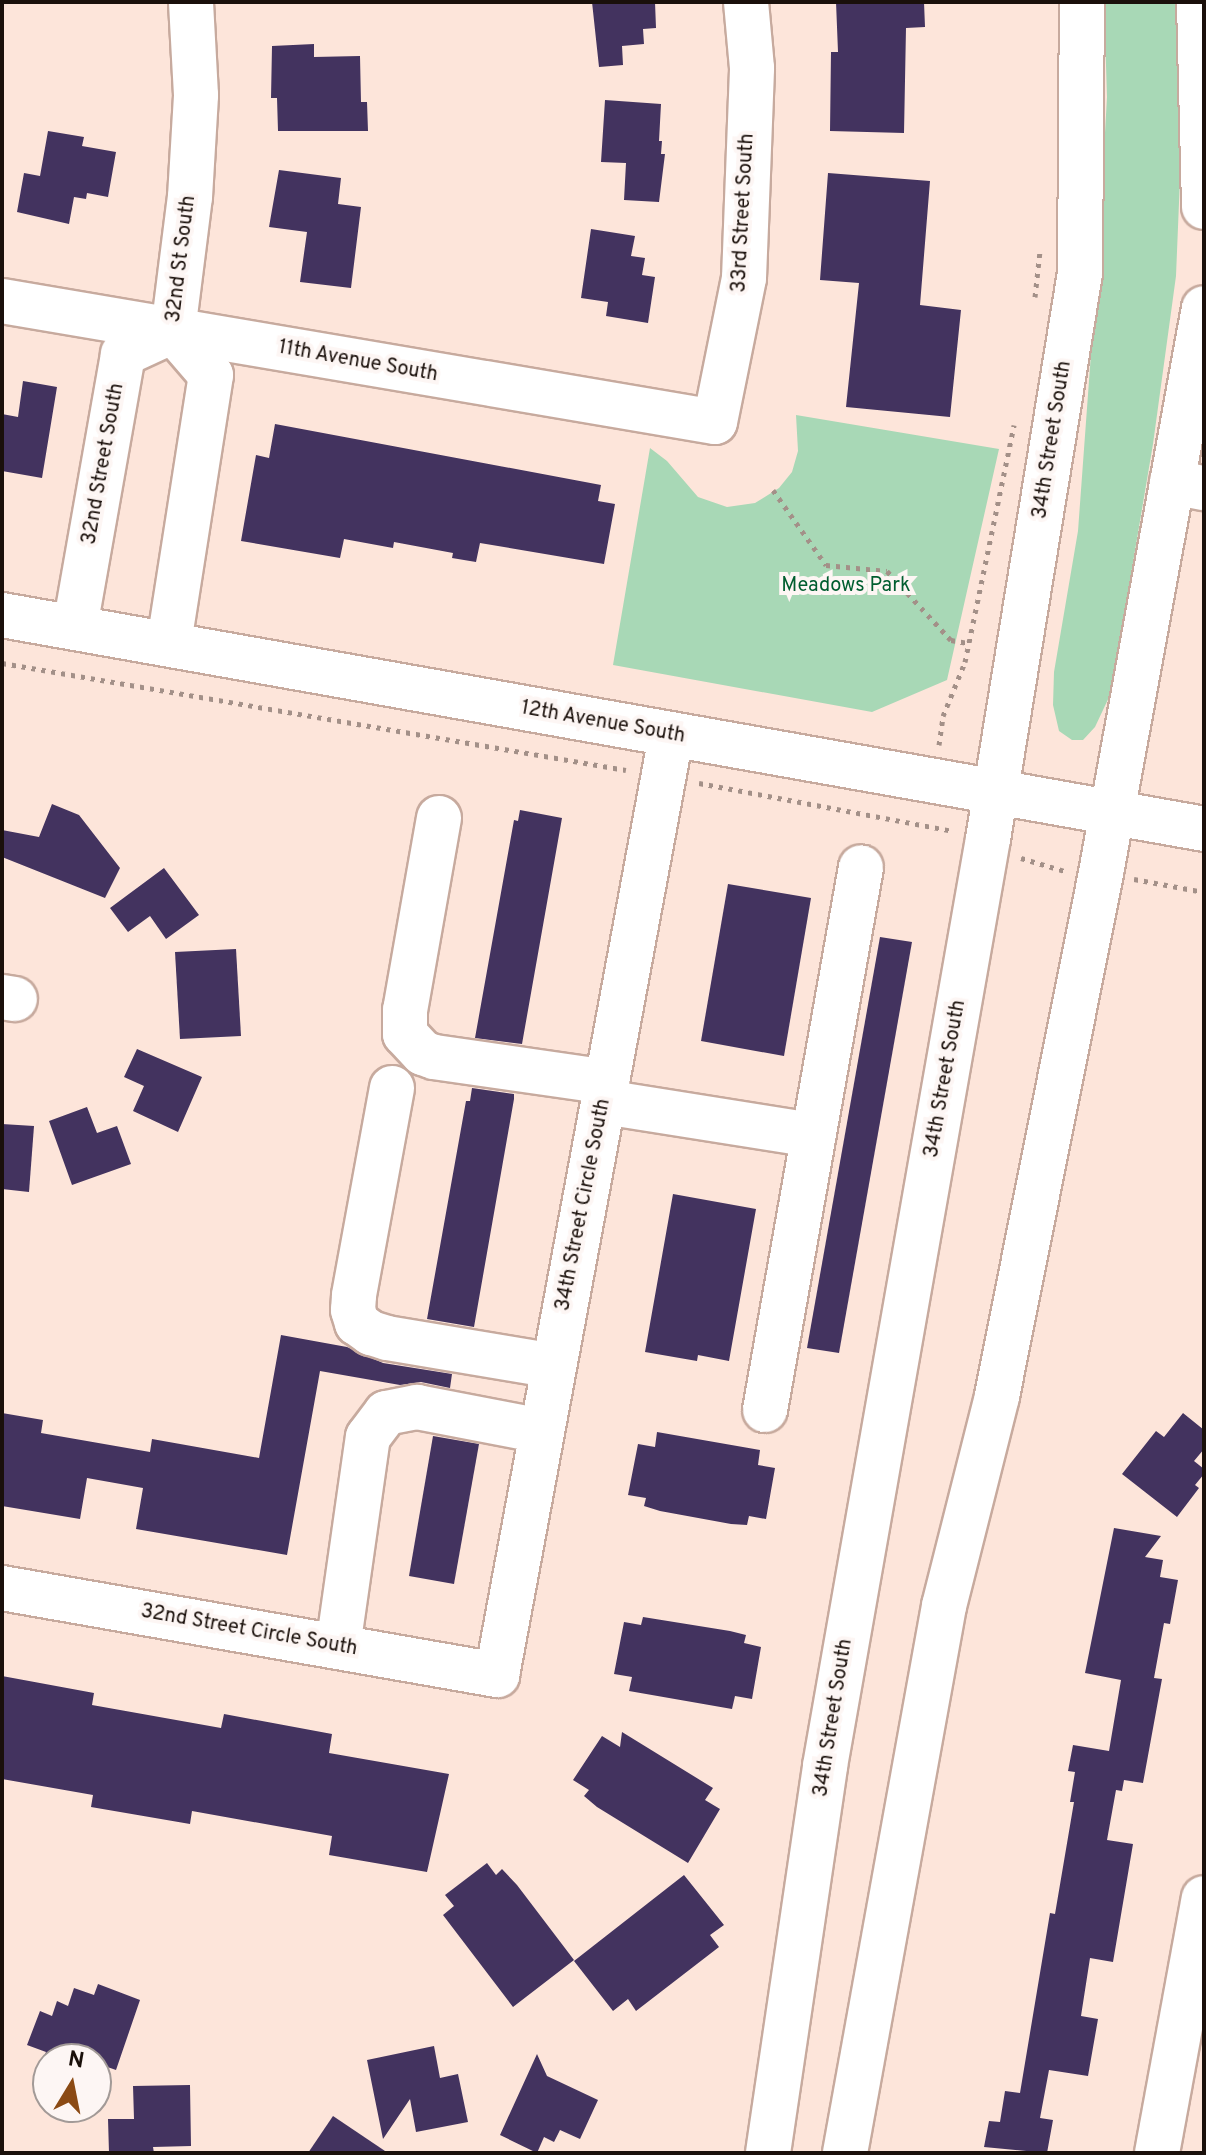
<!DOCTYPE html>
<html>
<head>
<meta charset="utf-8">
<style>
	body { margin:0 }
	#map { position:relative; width:1206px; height:2155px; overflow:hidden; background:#fde5da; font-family:Overpass,sans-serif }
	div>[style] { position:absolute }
	.green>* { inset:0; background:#a8d8b6 }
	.building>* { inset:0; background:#43335f }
	.path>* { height:5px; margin-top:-2.5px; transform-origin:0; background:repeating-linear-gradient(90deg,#a39088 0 4px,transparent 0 10px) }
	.roads { filter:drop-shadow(2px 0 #c7aa9e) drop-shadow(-2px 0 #c7aa9e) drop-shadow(0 2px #c7aa9e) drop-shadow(0 -2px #c7aa9e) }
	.minor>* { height:44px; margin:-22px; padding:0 22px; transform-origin:22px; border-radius:22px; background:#fff }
	.major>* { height:44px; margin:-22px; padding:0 22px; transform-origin:22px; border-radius:22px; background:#fff }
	span { translate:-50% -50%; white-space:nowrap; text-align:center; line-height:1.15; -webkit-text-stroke:8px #fdf6f4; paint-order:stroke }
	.street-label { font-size:20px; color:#1a100b }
	.park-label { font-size:20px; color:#005d2f }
	.frame { position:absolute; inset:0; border:4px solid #1a100b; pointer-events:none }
	.north { position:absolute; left:32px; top:2043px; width:80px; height:80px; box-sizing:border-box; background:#fdf6f4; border:2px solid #a29a97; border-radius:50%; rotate:10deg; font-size:22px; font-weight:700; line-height:32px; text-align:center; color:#1a100b }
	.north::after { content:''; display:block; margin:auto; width:28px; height:36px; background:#8b4a14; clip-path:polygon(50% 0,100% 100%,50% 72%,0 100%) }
</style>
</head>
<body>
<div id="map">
	<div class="green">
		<i style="clip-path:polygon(1104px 2px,1180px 2px,1183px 105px,1176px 276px,1153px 444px,1111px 693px,1095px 727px,1083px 740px,1072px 740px,1059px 731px,1053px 705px,1054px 672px,1078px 531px,1098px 258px,1107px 97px)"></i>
		<i style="clip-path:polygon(796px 415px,999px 449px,947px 680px,872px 712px,613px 665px,650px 448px,667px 461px,698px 497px,727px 507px,755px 503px,779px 488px,792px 472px,798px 451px)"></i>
	</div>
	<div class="building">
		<i style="clip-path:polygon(592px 2px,655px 2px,656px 28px,643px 29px,644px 44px,622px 46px,623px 65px,599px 67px)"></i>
		<i style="clip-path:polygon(836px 2px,924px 2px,925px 27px,906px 28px,904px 133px,830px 131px,831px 52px,838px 52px)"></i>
		<i style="clip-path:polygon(314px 44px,314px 57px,360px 56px,361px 102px,367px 102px,368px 131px,278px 131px,277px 98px,271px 98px,272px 46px)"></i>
		<i style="clip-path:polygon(605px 100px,661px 104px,659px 141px,662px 141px,661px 154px,665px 154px,659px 202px,624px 200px,626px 163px,601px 162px)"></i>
		<i style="clip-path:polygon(48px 131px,84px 137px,82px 146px,116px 152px,108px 197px,87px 193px,86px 199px,74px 197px,69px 224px,17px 212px,24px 173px,40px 176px)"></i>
		<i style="clip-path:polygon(279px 170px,341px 178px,338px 204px,361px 207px,351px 288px,300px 282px,307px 232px,269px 227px)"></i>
		<i style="clip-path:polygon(828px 173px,930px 181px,920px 305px,961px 310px,950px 417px,846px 407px,859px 283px,820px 280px)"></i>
		<i style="clip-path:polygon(591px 229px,635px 236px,631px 256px,645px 258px,642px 275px,655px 277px,648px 323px,606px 316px,608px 302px,581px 298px)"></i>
		<i style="clip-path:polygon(23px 381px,57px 387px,42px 478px,2px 471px,2px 414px,18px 417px)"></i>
		<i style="clip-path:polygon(275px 424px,601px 485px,598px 501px,615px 504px,604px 564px,480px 543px,476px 562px,452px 558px,453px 553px,394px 542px,393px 548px,344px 539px,340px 558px,241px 541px,256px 455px,269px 458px)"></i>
		<i style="clip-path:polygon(52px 804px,79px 815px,120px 868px,105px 898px,2px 857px,2px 830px,39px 837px)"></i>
		<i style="clip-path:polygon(520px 810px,562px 818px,522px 1044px,475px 1038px,514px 820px,518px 821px)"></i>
		<i style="clip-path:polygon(164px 868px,199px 915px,166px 939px,150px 916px,128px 932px,110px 908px)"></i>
		<i style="clip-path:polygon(728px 884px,811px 898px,784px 1056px,701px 1041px)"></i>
		<i style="clip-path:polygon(880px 937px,912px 942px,839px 1353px,807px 1348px)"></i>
		<i style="clip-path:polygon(236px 949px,241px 1036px,180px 1039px,175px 952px)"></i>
		<i style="clip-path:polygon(137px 1049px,202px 1077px,178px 1132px,133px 1111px,144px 1086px,124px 1077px)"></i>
		<i style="clip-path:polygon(472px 1088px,514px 1094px,514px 1099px,474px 1327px,427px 1319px,466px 1101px,470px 1101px)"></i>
		<i style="clip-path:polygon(87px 1107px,97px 1133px,117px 1126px,131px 1164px,72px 1185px,49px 1121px)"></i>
		<i style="clip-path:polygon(2px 1124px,34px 1126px,29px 1192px,2px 1189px)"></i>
		<i style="clip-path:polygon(673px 1194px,756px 1209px,729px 1361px,698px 1355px,697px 1361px,645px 1352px)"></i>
		<i style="clip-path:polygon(281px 1335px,347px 1347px,383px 1363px,452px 1374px,450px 1388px,421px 1382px,400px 1385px,320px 1371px,287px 1555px,136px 1529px,143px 1488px,87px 1478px,80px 1519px,2px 1506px,2px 1413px,43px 1420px,41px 1433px,150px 1452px,152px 1439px,259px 1458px)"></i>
		<i style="clip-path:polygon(1183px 1413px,1204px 1430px,1204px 1449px,1194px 1461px,1204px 1469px,1204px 1474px,1195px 1485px,1199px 1488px,1177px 1517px,1122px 1474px,1156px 1431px,1164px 1437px)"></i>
		<i style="clip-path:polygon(657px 1432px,760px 1450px,758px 1465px,775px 1468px,766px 1519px,749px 1516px,747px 1525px,731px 1524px,660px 1511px,644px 1506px,646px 1498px,628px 1495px,638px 1444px,655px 1447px)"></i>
		<i style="clip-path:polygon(433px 1436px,479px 1444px,454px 1584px,409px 1576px)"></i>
		<i style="clip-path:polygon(1114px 1528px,1161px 1536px,1145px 1557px,1163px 1560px,1160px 1577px,1178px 1580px,1170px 1624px,1164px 1623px,1154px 1678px,1162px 1679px,1143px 1783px,1124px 1780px,1122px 1791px,1116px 1790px,1107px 1840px,1133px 1844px,1113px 1962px,1090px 1958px,1081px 2016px,1098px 2019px,1088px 2076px,1049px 2070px,1040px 2118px,1053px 2120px,1047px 2153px,984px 2147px,989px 2121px,1000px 2122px,1005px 2091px,1020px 2093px,1050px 1913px,1055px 1914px,1074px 1802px,1070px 1802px,1075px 1772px,1068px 1771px,1073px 1745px,1109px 1751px,1121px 1680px,1085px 1673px)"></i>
		<i style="clip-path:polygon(643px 1617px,730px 1631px,746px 1635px,744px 1643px,761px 1647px,752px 1699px,735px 1696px,732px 1709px,629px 1691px,632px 1677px,614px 1674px,624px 1622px,641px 1625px)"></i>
		<i style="clip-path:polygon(2px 1676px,94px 1693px,92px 1705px,221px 1728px,224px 1714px,332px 1734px,329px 1753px,449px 1774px,427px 1872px,329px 1855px,332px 1836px,192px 1811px,190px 1824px,91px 1807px,93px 1795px,2px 1779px)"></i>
		<i style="clip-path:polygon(622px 1732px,713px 1788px,705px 1800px,720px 1809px,688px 1863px,597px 1807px,584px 1796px,589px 1790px,573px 1780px,602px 1736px,620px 1747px)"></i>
		<i style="clip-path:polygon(487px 1863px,496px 1875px,502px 1869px,517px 1885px,574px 1960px,513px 2007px,443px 1915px,454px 1906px,445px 1895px)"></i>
		<i style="clip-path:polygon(684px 1875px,724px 1925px,710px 1935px,719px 1947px,636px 2011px,628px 1999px,613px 2011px,574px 1961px)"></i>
		<i style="clip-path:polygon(98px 1984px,140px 2000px,116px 2070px,96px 2063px,96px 2059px,43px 2059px,46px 2052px,27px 2045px,40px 2011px,52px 2016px,57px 2001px,68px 2006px,74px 1988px,94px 1995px)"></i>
		<i style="clip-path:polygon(434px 2046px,440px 2078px,458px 2074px,468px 2122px,416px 2132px,410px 2099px,383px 2139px,367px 2060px)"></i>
		<i style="clip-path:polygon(537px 2054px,547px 2076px,598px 2100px,580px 2139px,560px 2130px,554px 2142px,544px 2137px,537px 2153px,500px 2135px)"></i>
		<i style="clip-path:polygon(190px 2085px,191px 2146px,153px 2147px,154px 2153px,109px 2153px,108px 2119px,134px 2119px,133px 2086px)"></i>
		<i style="clip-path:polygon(333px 2116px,388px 2153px,308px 2153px)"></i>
	</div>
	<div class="path">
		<i style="left:1035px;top:297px;width:46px;rotate:-83.8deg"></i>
		<i style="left:773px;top:490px;width:92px;rotate:54.8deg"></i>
		<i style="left:826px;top:565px;width:61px;rotate:5.6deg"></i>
		<i style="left:887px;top:571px;width:94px;rotate:47.2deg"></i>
		<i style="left:951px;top:640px;width:17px;rotate:10deg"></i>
		<i style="left:2px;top:663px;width:633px;rotate:9.73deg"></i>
		<i style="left:939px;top:745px;width:29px;rotate:-82deg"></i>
		<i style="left:943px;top:716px;width:58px;rotate:-67.8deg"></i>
		<i style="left:965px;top:662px;width:242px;rotate:-78.3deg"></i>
		<i style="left:699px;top:783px;width:258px;rotate:10.7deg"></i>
		<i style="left:1021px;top:858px;width:46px;rotate:16.5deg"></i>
		<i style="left:1134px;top:879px;width:71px;rotate:10.5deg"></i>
	</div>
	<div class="roads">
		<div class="minor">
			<i style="left:2px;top:301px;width:723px;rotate:9.63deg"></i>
			<i style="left:715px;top:422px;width:147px;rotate:-78.6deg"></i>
			<i style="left:744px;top:278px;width:210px;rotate:-87.8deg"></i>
			<i style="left:752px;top:68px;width:66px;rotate:-95.2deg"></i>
			<i style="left:1172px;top:482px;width:33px;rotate:11deg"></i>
			<i style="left:2px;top:615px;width:1221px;rotate:10.09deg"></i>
			<i style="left:75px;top:627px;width:277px;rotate:-80deg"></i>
			<i style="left:123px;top:354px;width:55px;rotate:-24.7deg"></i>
			<i style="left:169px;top:643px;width:271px;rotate:-81.1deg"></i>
			<i style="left:211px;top:375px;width:58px;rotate:-130.8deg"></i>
			<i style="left:173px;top:331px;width:135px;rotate:-82.8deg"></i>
			<i style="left:190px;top:197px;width:102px;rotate:-86.6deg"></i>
			<i style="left:196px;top:95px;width:93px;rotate:-93.1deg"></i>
			<i style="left:439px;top:818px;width:195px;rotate:100deg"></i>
			<i style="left:405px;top:1010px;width:24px;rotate:90deg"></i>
			<i style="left:405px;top:1034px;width:26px;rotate:47deg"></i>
			<i style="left:423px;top:1053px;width:12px;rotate:20deg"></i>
			<i style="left:434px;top:1057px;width:175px;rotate:8.2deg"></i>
			<i style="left:2px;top:997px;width:13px;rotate:9deg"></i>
			<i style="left:392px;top:1088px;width:211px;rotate:100.4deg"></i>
			<i style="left:354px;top:1296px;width:14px;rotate:94deg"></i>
			<i style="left:353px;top:1310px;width:14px;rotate:73deg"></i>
			<i style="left:357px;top:1323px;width:17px;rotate:36deg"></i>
			<i style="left:371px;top:1333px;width:17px;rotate:17deg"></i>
			<i style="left:387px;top:1338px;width:169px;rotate:9.5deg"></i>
			<i style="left:604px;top:1102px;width:212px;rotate:9deg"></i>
			<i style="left:765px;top:1410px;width:551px;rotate:-79.97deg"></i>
			<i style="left:2px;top:1588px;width:503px;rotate:9.97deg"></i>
			<i style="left:497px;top:1675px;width:955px;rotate:-79.5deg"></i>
			<i style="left:338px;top:1647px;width:212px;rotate:-81.9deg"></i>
			<i style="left:368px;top:1437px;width:30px;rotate:-53deg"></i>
			<i style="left:386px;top:1413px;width:32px;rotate:-11deg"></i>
			<i style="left:417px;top:1407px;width:127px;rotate:10.9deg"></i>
			<i style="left:1157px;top:2153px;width:259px;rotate:-79.6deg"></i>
		</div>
		<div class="major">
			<i style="left:1199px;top:2px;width:205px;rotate:88.6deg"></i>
			<i style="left:768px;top:2153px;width:391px;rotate:-81.6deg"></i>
			<i style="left:825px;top:1766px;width:941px;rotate:-80.03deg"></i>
			<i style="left:988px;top:839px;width:573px;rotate:-80.77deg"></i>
			<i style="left:1080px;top:273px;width:271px;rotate:-89.6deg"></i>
			<i style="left:845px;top:2153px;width:556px;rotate:-79.74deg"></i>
			<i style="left:944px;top:1606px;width:217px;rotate:-75.8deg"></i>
			<i style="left:997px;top:1396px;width:533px;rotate:-78.75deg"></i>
			<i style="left:1101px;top:873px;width:574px;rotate:-79.67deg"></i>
		</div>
	</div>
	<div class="street-label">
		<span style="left:744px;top:213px;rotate:-87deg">33rd Street South</span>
		<span style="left:182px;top:259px;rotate:-83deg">32nd St South</span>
		<span style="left:358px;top:362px;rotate:10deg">11th Avenue South</span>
		<span style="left:1053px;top:440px;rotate:-81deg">34th Street South</span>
		<span style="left:104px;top:464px;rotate:-80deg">32nd Street South</span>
		<span style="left:603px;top:723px;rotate:10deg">12th Avenue South</span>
		<span style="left:946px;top:1079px;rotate:-80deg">34th Street South</span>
		<span style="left:584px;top:1205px;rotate:-79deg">34th Street Circle South</span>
		<span style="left:249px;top:1631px;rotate:10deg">32nd Street Circle South</span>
		<span style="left:834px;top:1718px;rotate:-81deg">34th Street South</span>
	</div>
	<div class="park-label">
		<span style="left:846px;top:586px">Meadows Park</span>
	</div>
	<div class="frame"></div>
	<div class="north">N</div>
</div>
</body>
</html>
